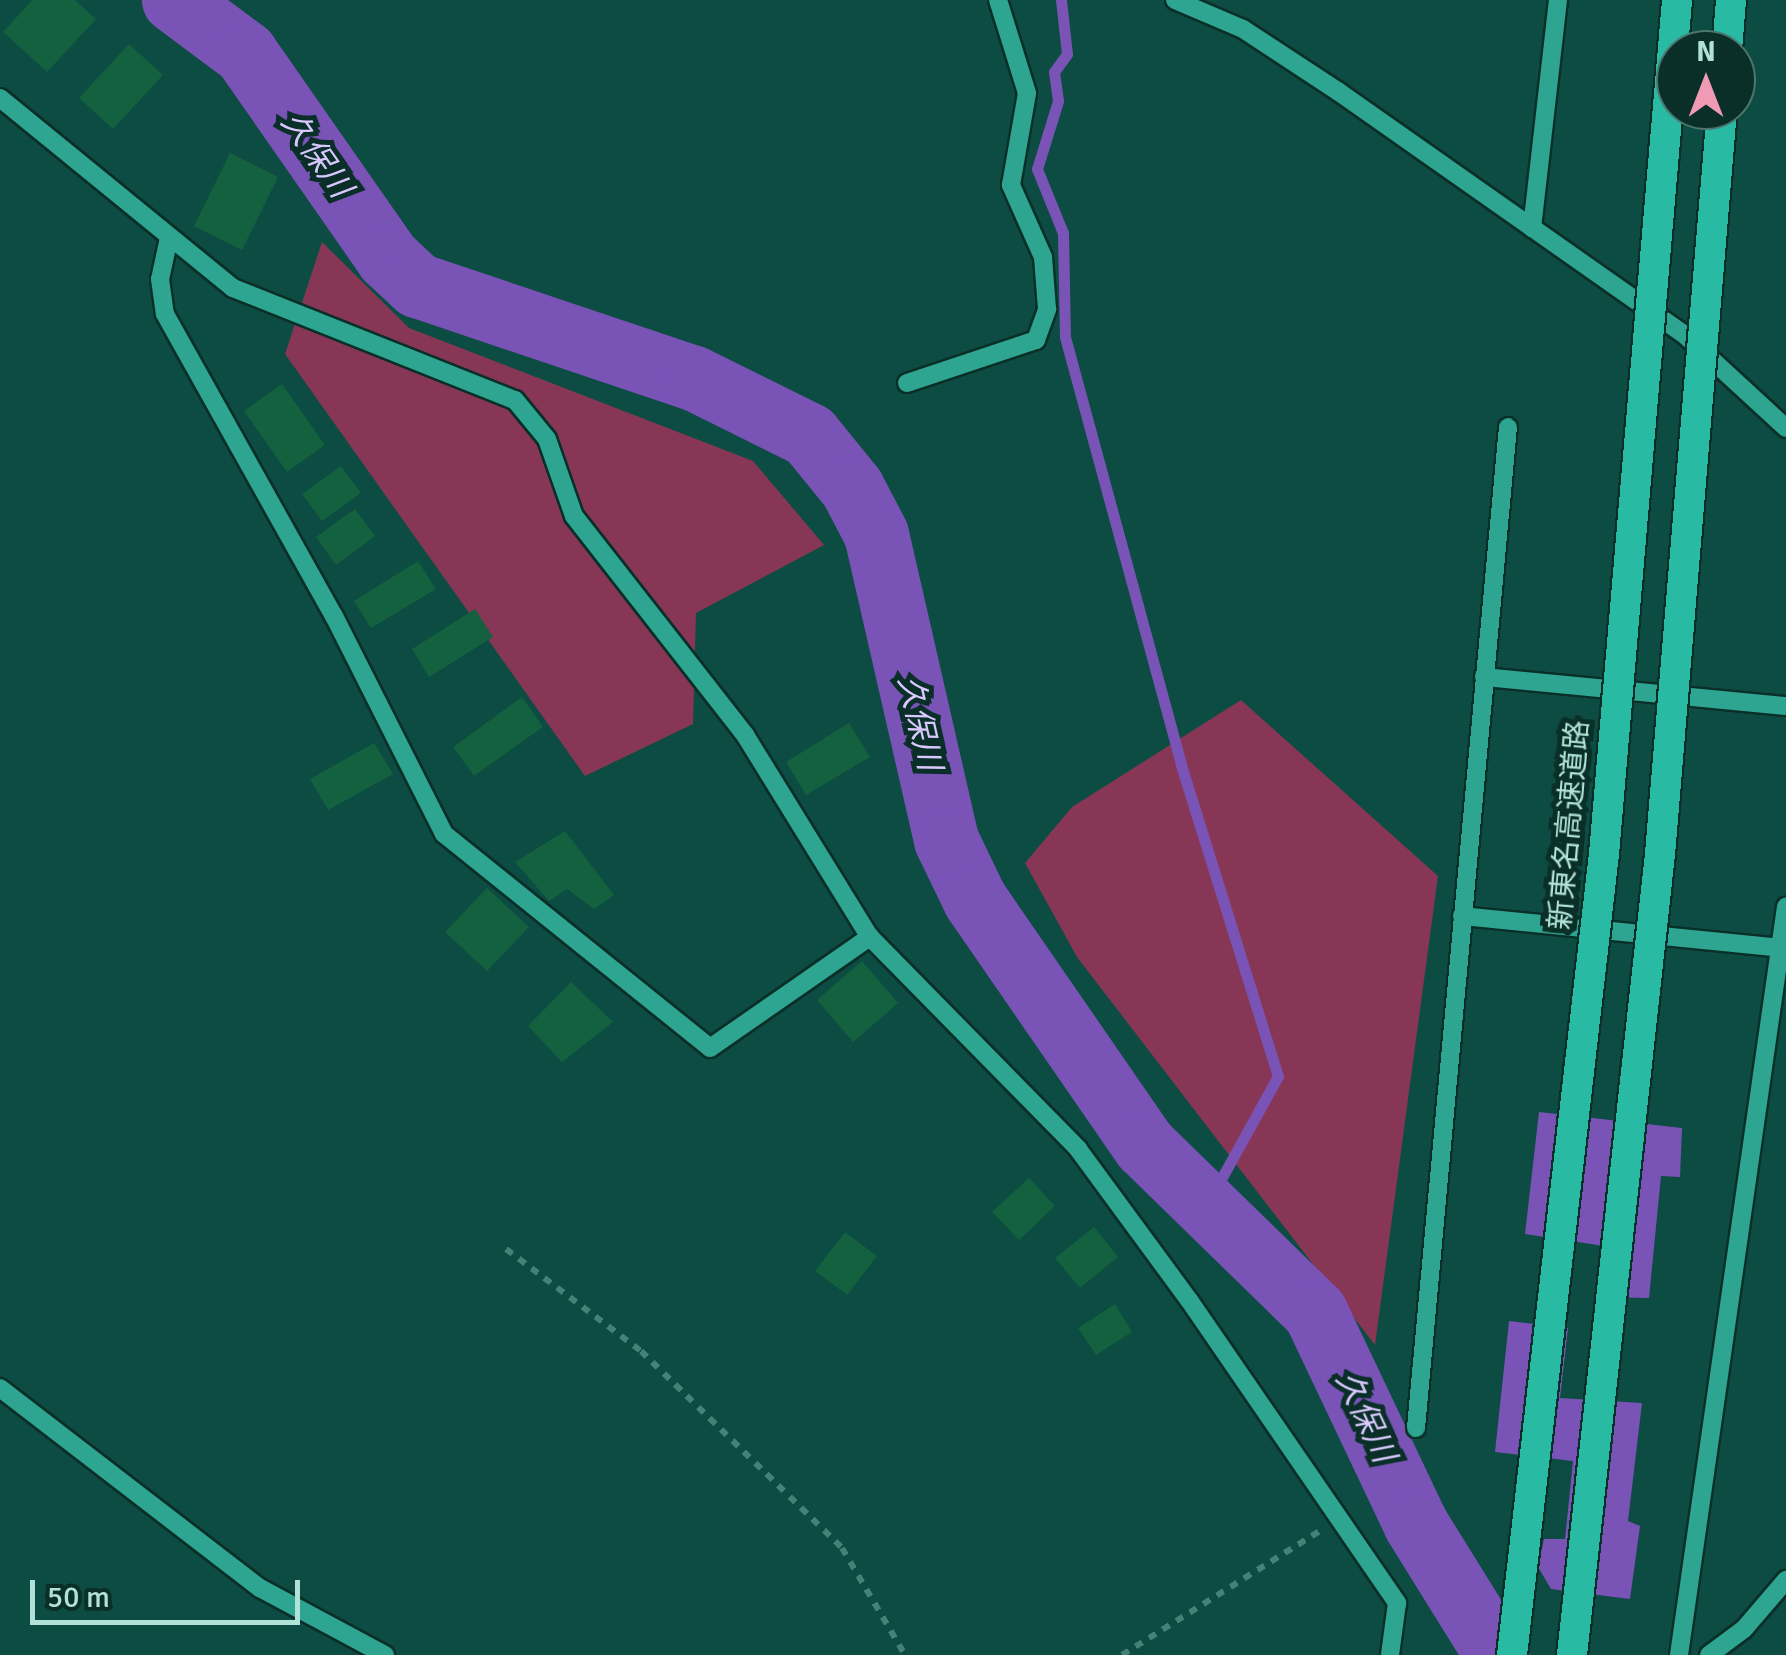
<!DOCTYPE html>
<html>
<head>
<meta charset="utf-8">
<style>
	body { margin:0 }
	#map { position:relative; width:1786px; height:1655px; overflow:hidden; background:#0c4c42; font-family:Signika,"Noto Sans JP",sans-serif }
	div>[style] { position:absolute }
	.green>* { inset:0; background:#873755 }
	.water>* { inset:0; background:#7a53b7 }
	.stream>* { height:11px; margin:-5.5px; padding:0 5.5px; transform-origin:5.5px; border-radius:5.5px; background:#7a53b7 }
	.river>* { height:65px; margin:-32.5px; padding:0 32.5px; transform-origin:32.5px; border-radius:32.5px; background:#7a53b7 }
	.building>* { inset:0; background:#14613f }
	.path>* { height:6px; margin-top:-3px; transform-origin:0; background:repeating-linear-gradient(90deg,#468177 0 8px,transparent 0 16px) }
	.roads { filter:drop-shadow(2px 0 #0a2f28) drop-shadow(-2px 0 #0a2f28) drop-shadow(0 2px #0a2f28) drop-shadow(0 -2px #0a2f28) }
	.minor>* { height:18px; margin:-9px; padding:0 9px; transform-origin:9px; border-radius:9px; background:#2ea591 }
	.highway>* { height:30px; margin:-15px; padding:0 15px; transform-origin:15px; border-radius:15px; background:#28baa3 }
	.bridges { filter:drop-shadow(2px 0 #0a2f28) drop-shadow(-2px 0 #0a2f28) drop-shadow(0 2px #0a2f28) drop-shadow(0 -2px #0a2f28) }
	.highway-bridge>* { height:30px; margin:-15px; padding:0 15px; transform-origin:15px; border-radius:15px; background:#28baa3 }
	span { translate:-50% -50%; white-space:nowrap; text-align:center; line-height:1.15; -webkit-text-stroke:10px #0a2f28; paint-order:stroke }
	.street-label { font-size:30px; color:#b1e2d7 }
	.water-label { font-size:32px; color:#d8c8fc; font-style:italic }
	.north { position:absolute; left:1656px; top:30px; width:100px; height:100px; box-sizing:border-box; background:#0a2f28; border:2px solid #4d776e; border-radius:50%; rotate:0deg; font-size:28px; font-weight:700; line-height:40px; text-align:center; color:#b1e2d7 }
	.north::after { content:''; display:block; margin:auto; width:35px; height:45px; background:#f09ab6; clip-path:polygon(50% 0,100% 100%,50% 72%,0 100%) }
	.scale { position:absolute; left:30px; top:1580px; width:270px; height:45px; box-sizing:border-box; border:5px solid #b1e2d7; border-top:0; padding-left:12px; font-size:30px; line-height:35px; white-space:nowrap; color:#b1e2d7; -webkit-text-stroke:8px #0a2f28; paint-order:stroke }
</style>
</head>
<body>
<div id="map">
	<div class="green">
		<i style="clip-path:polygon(322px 242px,409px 328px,753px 461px,824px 545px,696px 613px,693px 724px,585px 776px,285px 354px)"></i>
		<i style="clip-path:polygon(1241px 700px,1438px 876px,1375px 1345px,1077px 957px,1025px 863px,1072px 807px)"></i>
	</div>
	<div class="water">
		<i style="clip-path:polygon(1539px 1112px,1682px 1128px,1680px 1177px,1661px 1176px,1649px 1298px,1601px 1297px,1604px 1246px,1525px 1234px)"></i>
		<i style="clip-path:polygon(1509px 1321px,1568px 1328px,1560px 1398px,1642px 1403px,1628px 1521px,1640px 1526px,1630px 1599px,1551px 1589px,1538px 1567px,1544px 1539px,1565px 1539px,1573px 1461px,1495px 1452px)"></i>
	</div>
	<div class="stream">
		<i style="left:1061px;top:0;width:54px;rotate:83.7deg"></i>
		<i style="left:1067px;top:54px;width:22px;rotate:126deg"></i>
		<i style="left:1054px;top:72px;width:29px;rotate:82deg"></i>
		<i style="left:1058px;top:101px;width:71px;rotate:107.2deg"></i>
		<i style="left:1037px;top:169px;width:69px;rotate:67.9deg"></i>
		<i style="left:1063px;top:233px;width:104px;rotate:88.9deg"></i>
		<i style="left:1065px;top:337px;width:443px;rotate:74.8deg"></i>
		<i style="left:1181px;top:765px;width:326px;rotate:72.7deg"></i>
		<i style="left:1278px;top:1076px;width:145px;rotate:118.9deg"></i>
	</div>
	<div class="river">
		<i style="left:174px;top:0;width:89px;rotate:36.7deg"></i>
		<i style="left:245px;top:53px;width:250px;rotate:55.1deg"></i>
		<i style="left:388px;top:258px;width:40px;rotate:43deg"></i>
		<i style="left:417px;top:285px;width:292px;rotate:18.6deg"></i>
		<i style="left:694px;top:378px;width:128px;rotate:26.4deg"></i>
		<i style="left:809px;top:435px;width:68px;rotate:50.9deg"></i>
		<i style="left:852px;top:488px;width:52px;rotate:62.4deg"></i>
		<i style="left:876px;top:534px;width:314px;rotate:77.1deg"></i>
		<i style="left:946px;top:840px;width:67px;rotate:64.2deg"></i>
		<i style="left:975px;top:900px;width:299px;rotate:55.4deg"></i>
		<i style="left:1145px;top:1146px;width:238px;rotate:44.3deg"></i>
		<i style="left:1315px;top:1312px;width:233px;rotate:64.6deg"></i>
		<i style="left:1415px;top:1523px;width:155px;rotate:58.2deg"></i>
	</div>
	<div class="building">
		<i style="clip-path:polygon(32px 0,75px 0,96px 19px,47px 72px,3px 32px)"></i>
		<i style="clip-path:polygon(129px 44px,163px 75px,113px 129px,79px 98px)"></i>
		<i style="clip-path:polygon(230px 153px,278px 177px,242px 250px,194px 226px)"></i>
		<i style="clip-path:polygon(282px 384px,325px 445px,287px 472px,244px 411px)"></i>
		<i style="clip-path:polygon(341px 466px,361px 493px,322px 521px,302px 494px)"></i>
		<i style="clip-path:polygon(355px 509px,375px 536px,336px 565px,316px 537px)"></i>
		<i style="clip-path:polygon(418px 561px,436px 589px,371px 628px,354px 601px)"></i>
		<i style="clip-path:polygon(475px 609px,493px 637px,429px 677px,412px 649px)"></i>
		<i style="clip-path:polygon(522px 697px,543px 727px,474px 776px,453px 747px)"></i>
		<i style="clip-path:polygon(849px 723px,870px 757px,806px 795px,786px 762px)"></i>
		<i style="clip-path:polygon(374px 743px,393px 774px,328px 810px,310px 779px)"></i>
		<i style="clip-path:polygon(565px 831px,614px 895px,594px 909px,567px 889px,549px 901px,515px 862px)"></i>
		<i style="clip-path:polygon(487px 888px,529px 927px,487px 971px,445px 932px)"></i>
		<i style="clip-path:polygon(862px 961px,898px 1003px,853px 1042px,817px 1000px)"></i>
		<i style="clip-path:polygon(571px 982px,613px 1022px,562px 1062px,528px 1026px)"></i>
		<i style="clip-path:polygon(1029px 1178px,1055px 1206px,1019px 1240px,992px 1212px)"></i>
		<i style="clip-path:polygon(1094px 1227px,1118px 1257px,1080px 1288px,1055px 1258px)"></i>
		<i style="clip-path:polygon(845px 1232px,877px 1256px,847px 1295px,815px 1271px)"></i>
		<i style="clip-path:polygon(1115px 1304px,1132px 1332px,1096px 1355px,1078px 1328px)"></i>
	</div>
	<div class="path">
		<i style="left:506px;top:1249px;width:169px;rotate:37.1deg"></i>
		<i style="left:641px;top:1351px;width:281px;rotate:44.4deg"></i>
		<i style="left:842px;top:1548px;width:124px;rotate:59.5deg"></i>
		<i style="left:1122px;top:1655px;width:234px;rotate:-32.1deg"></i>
	</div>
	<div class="roads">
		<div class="minor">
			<i style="left:1175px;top:0;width:74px;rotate:23.1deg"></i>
			<i style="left:1243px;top:29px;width:115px;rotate:33.3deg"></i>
			<i style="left:1339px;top:92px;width:424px;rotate:35.1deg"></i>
			<i style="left:1686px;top:336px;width:136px;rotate:42.6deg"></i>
			<i style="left:0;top:98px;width:301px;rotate:39.2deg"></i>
			<i style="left:233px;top:288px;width:303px;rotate:21.7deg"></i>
			<i style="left:515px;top:400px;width:50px;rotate:50.6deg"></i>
			<i style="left:547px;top:439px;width:82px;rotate:70.7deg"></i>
			<i style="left:574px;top:516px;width:278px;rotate:52deg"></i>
			<i style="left:745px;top:735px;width:238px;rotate:58.3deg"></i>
			<i style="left:1532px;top:228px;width:229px;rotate:-83.5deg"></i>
			<i style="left:168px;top:242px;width:38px;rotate:102deg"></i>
			<i style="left:160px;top:279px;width:35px;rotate:82deg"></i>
			<i style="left:165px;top:314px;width:346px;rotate:60.8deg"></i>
			<i style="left:334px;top:616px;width:244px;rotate:63.2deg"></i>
			<i style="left:444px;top:834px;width:341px;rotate:38.8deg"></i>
			<i style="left:710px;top:1048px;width:195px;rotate:-34.8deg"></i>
			<i style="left:870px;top:937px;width:297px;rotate:45.5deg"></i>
			<i style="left:1078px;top:1149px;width:187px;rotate:53.7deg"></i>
			<i style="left:1189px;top:1300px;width:368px;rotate:55.5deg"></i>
			<i style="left:1397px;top:1603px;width:52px;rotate:97.7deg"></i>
			<i style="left:907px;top:383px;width:136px;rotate:-18.4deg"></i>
			<i style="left:1036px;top:340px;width:33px;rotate:-70deg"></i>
			<i style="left:1047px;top:309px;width:52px;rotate:-94.4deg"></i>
			<i style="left:1043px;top:257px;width:79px;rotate:-114deg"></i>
			<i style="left:1011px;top:185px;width:93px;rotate:-80.1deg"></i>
			<i style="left:1027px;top:93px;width:97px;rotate:-107.3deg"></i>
			<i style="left:1484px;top:677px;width:303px;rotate:5.5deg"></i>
			<i style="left:1462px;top:916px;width:322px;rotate:5.7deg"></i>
			<i style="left:0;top:1388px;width:328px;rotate:37.6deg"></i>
			<i style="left:260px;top:1588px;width:142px;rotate:28.2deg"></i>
			<i style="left:1416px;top:1428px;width:1005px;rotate:-84.75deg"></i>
			<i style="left:1679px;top:1655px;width:756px;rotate:-81.86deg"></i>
			<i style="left:1709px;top:1655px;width:44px;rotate:-36.6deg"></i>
			<i style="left:1744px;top:1629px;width:65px;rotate:-49.4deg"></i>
		</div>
		<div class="highway">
			<i style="left:1727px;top:50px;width:50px;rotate:-85.4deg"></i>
		</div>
	</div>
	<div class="bridges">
		<div class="highway-bridge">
			<i style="left:1512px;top:1655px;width:806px;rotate:-83.45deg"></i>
			<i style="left:1604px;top:854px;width:857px;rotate:-85.11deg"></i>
			<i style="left:1572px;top:1655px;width:806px;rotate:-83.73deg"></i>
			<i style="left:1660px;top:854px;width:747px;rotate:-85.24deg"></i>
		</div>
	</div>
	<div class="street-label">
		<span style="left:1570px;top:825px;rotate:-85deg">新東名高速道路</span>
	</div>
	<div class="water-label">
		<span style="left:316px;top:155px;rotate:55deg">久保川</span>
		<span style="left:919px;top:723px;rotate:77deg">久保川</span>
		<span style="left:1365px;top:1417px;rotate:65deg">久保川</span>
	</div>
	<div class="north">N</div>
	<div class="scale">50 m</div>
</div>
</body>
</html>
